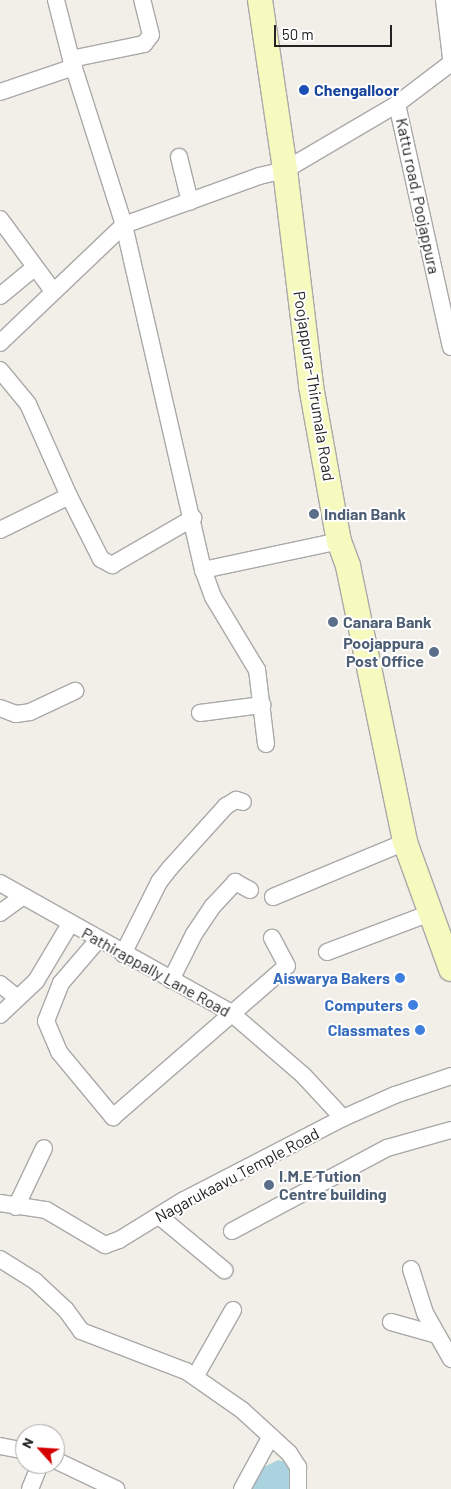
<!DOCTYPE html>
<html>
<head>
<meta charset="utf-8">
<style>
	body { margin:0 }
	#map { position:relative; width:451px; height:1489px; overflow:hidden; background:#f2efe9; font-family:Barlow,sans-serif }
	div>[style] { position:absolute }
	.water>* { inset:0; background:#aad3df }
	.roads { filter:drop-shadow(1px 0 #a9a9a9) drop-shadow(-1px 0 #a9a9a9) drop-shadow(0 1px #a9a9a9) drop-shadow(0 -1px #a9a9a9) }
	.street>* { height:16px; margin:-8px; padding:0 8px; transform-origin:8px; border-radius:8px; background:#fff }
	.secondary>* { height:24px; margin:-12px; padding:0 12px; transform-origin:12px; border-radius:12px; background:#f7fabf }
	.dots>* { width:14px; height:14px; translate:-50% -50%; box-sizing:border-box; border:2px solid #fff; border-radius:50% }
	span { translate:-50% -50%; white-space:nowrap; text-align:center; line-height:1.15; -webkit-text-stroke:4px #fff; paint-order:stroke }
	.transit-label { font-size:16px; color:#164399; font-weight:700 }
	.left { translate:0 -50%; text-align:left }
	.street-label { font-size:16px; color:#222 }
	.service-label { font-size:16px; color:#4e5e75; font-weight:700 }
	.right { translate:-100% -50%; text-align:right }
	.shop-label { font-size:16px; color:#366cbe; font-weight:700 }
	.north { position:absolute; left:15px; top:1424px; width:50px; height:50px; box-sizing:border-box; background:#fff; border:1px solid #a7a7a7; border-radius:50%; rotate:296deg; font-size:14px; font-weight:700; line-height:20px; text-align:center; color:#222 }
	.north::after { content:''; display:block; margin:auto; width:18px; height:22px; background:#d40000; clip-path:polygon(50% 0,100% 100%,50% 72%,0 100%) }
	.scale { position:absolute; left:274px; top:25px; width:118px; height:22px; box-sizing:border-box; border:2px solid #222; border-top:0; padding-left:6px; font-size:15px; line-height:18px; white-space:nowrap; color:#222; -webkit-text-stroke:4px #fff; paint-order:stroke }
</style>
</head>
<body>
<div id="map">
	<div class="water">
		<i style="clip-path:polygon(278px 1460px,286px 1462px,298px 1477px,293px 1489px,251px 1489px,260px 1469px)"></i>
	</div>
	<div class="roads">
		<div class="street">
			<i style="left:444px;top:0;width:58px;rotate:83.1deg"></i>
			<i style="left:71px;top:59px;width:75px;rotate:-11.6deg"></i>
			<i style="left:144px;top:44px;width:11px;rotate:-52deg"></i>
			<i style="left:151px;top:35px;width:36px;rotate:-104deg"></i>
			<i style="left:0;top:92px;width:78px;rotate:-18.7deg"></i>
			<i style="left:397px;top:104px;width:249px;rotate:77.5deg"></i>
			<i style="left:179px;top:157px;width:46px;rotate:76.3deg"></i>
			<i style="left:0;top:219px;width:89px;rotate:53.6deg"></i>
			<i style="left:0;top:296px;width:44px;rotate:-39.5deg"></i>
			<i style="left:0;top:343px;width:171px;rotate:-43.6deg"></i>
			<i style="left:124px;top:225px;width:174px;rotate:-107.7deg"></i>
			<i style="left:71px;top:59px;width:61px;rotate:-104.3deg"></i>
			<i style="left:0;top:370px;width:44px;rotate:50.5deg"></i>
			<i style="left:28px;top:404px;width:101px;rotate:66deg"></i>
			<i style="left:0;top:530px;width:77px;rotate:-26.2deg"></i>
			<i style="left:69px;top:496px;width:71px;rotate:63.1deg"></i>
			<i style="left:101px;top:559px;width:13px;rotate:29deg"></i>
			<i style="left:112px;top:565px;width:94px;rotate:-30.1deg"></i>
			<i style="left:203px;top:570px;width:139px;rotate:-12deg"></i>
			<i style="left:0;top:708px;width:17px;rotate:21deg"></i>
			<i style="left:16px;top:714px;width:14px;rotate:-8deg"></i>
			<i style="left:30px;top:712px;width:50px;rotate:-25deg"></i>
			<i style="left:200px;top:713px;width:63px;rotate:-7.4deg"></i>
			<i style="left:266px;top:744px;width:75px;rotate:-96.9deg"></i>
			<i style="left:257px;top:670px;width:85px;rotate:-121.1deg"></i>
			<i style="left:213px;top:597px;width:29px;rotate:-110deg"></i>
			<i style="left:203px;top:570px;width:354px;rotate:-102.9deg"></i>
			<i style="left:124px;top:225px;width:144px;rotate:-19.9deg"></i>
			<i style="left:259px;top:176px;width:27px;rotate:-13deg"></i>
			<i style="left:285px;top:170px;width:130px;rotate:-30.5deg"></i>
			<i style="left:397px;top:104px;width:68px;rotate:-37.2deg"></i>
			<i style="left:0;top:883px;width:264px;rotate:29.3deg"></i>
			<i style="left:230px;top:1012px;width:96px;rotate:40.8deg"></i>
			<i style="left:303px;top:1075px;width:59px;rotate:47.1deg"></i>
			<i style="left:273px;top:897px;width:143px;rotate:-22.6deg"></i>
			<i style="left:0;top:913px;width:27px;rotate:-36deg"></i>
			<i style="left:98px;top:940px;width:57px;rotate:130.7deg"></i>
			<i style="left:61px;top:983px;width:41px;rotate:111.5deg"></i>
			<i style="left:46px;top:1021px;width:34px;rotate:67deg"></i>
			<i style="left:59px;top:1052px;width:85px;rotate:50.3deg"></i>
			<i style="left:113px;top:1117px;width:230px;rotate:-41deg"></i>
			<i style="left:287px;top:966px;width:32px;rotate:-118deg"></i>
			<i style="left:327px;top:952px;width:110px;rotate:-20.7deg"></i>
			<i style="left:123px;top:954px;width:80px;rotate:-63.4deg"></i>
			<i style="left:159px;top:882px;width:18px;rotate:-52deg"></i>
			<i style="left:170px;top:868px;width:84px;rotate:-47.9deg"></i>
			<i style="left:226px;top:806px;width:12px;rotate:-31deg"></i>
			<i style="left:236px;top:800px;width:7px;rotate:16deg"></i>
			<i style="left:171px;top:980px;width:51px;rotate:-63.4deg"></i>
			<i style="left:194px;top:934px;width:34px;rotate:-56deg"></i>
			<i style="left:213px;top:906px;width:33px;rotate:-47deg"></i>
			<i style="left:235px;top:882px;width:17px;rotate:28deg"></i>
			<i style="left:0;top:984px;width:22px;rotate:39deg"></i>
			<i style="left:0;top:1015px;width:50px;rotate:-43.4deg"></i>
			<i style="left:36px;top:981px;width:66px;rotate:-59.2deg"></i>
			<i style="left:0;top:1203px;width:47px;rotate:8.7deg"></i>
			<i style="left:46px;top:1210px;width:69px;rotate:30.7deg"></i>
			<i style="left:105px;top:1245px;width:15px;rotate:-20deg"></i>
			<i style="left:119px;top:1240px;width:76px;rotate:-31.6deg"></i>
			<i style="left:184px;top:1200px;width:179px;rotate:-27.3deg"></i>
			<i style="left:343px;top:1118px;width:57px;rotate:-23.9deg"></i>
			<i style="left:395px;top:1095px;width:59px;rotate:-18.7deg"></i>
			<i style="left:16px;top:1207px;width:65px;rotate:-64.6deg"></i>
			<i style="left:159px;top:1216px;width:85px;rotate:39.7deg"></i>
			<i style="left:232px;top:1231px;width:176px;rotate:-28.2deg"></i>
			<i style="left:387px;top:1148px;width:66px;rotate:-15.7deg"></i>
			<i style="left:0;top:1259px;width:41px;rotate:32.2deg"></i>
			<i style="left:35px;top:1281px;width:42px;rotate:43.1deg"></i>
			<i style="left:66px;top:1310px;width:26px;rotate:54deg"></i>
			<i style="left:81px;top:1331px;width:112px;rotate:20.9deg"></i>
			<i style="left:186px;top:1371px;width:68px;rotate:34.9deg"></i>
			<i style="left:242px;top:1410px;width:64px;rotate:42.5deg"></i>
			<i style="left:289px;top:1453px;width:17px;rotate:57deg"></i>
			<i style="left:298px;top:1467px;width:22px;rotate:90deg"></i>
			<i style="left:411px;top:1269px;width:46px;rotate:72.3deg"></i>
			<i style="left:425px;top:1313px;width:53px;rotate:60.5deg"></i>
			<i style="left:391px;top:1322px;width:48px;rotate:15.8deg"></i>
			<i style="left:195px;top:1377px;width:77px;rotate:-60.4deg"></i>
			<i style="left:0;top:1446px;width:25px;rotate:11deg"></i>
			<i style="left:55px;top:1460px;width:68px;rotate:25.4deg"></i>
			<i style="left:30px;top:1489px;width:27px;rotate:-68deg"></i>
			<i style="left:242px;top:1489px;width:60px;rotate:-61.3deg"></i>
		</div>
		<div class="secondary">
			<i style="left:260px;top:0;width:172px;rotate:81.6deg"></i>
			<i style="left:285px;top:170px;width:218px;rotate:83.1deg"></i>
			<i style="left:311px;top:386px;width:158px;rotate:79.8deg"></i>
			<i style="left:339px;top:541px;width:27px;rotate:70deg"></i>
			<i style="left:348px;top:566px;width:282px;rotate:78.3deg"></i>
			<i style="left:405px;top:842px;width:135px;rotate:70.1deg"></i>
		</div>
	</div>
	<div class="dots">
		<i style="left:304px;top:90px;background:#1a4fb4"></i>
		<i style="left:314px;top:514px;background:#5c6f8a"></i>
		<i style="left:333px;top:622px;background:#5c6f8a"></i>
		<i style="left:434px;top:652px;background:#5c6f8a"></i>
		<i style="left:400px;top:978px;background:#3f7fe0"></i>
		<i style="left:413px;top:1005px;background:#3f7fe0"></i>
		<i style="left:420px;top:1030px;background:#3f7fe0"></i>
		<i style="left:269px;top:1185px;background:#5c6f8a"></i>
	</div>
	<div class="transit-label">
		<span class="left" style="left:314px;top:90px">Chengalloor</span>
	</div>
	<div class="street-label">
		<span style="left:418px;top:196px;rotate:78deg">Kattu road, Poojappura</span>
		<span style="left:314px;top:386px;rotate:81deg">Poojappura-Thirumala Road</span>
		<span style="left:156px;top:972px;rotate:29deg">Pathirappally Lane Road</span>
		<span style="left:237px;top:1175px;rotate:-28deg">Nagarukaavu Temple Road</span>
	</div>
	<div class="service-label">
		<span class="left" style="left:324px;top:514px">Indian Bank</span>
		<span class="left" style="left:343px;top:622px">Canara Bank</span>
		<span class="right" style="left:424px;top:652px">Poojappura<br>Post Office</span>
		<span class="left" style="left:279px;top:1185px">I.M.E Tution<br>Centre building</span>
	</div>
	<div class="shop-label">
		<span class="right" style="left:390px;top:978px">Aiswarya Bakers</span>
		<span class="right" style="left:403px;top:1005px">Computers</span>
		<span class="right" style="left:410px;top:1030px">Classmates</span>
	</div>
	<div class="north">N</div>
	<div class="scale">50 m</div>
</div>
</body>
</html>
